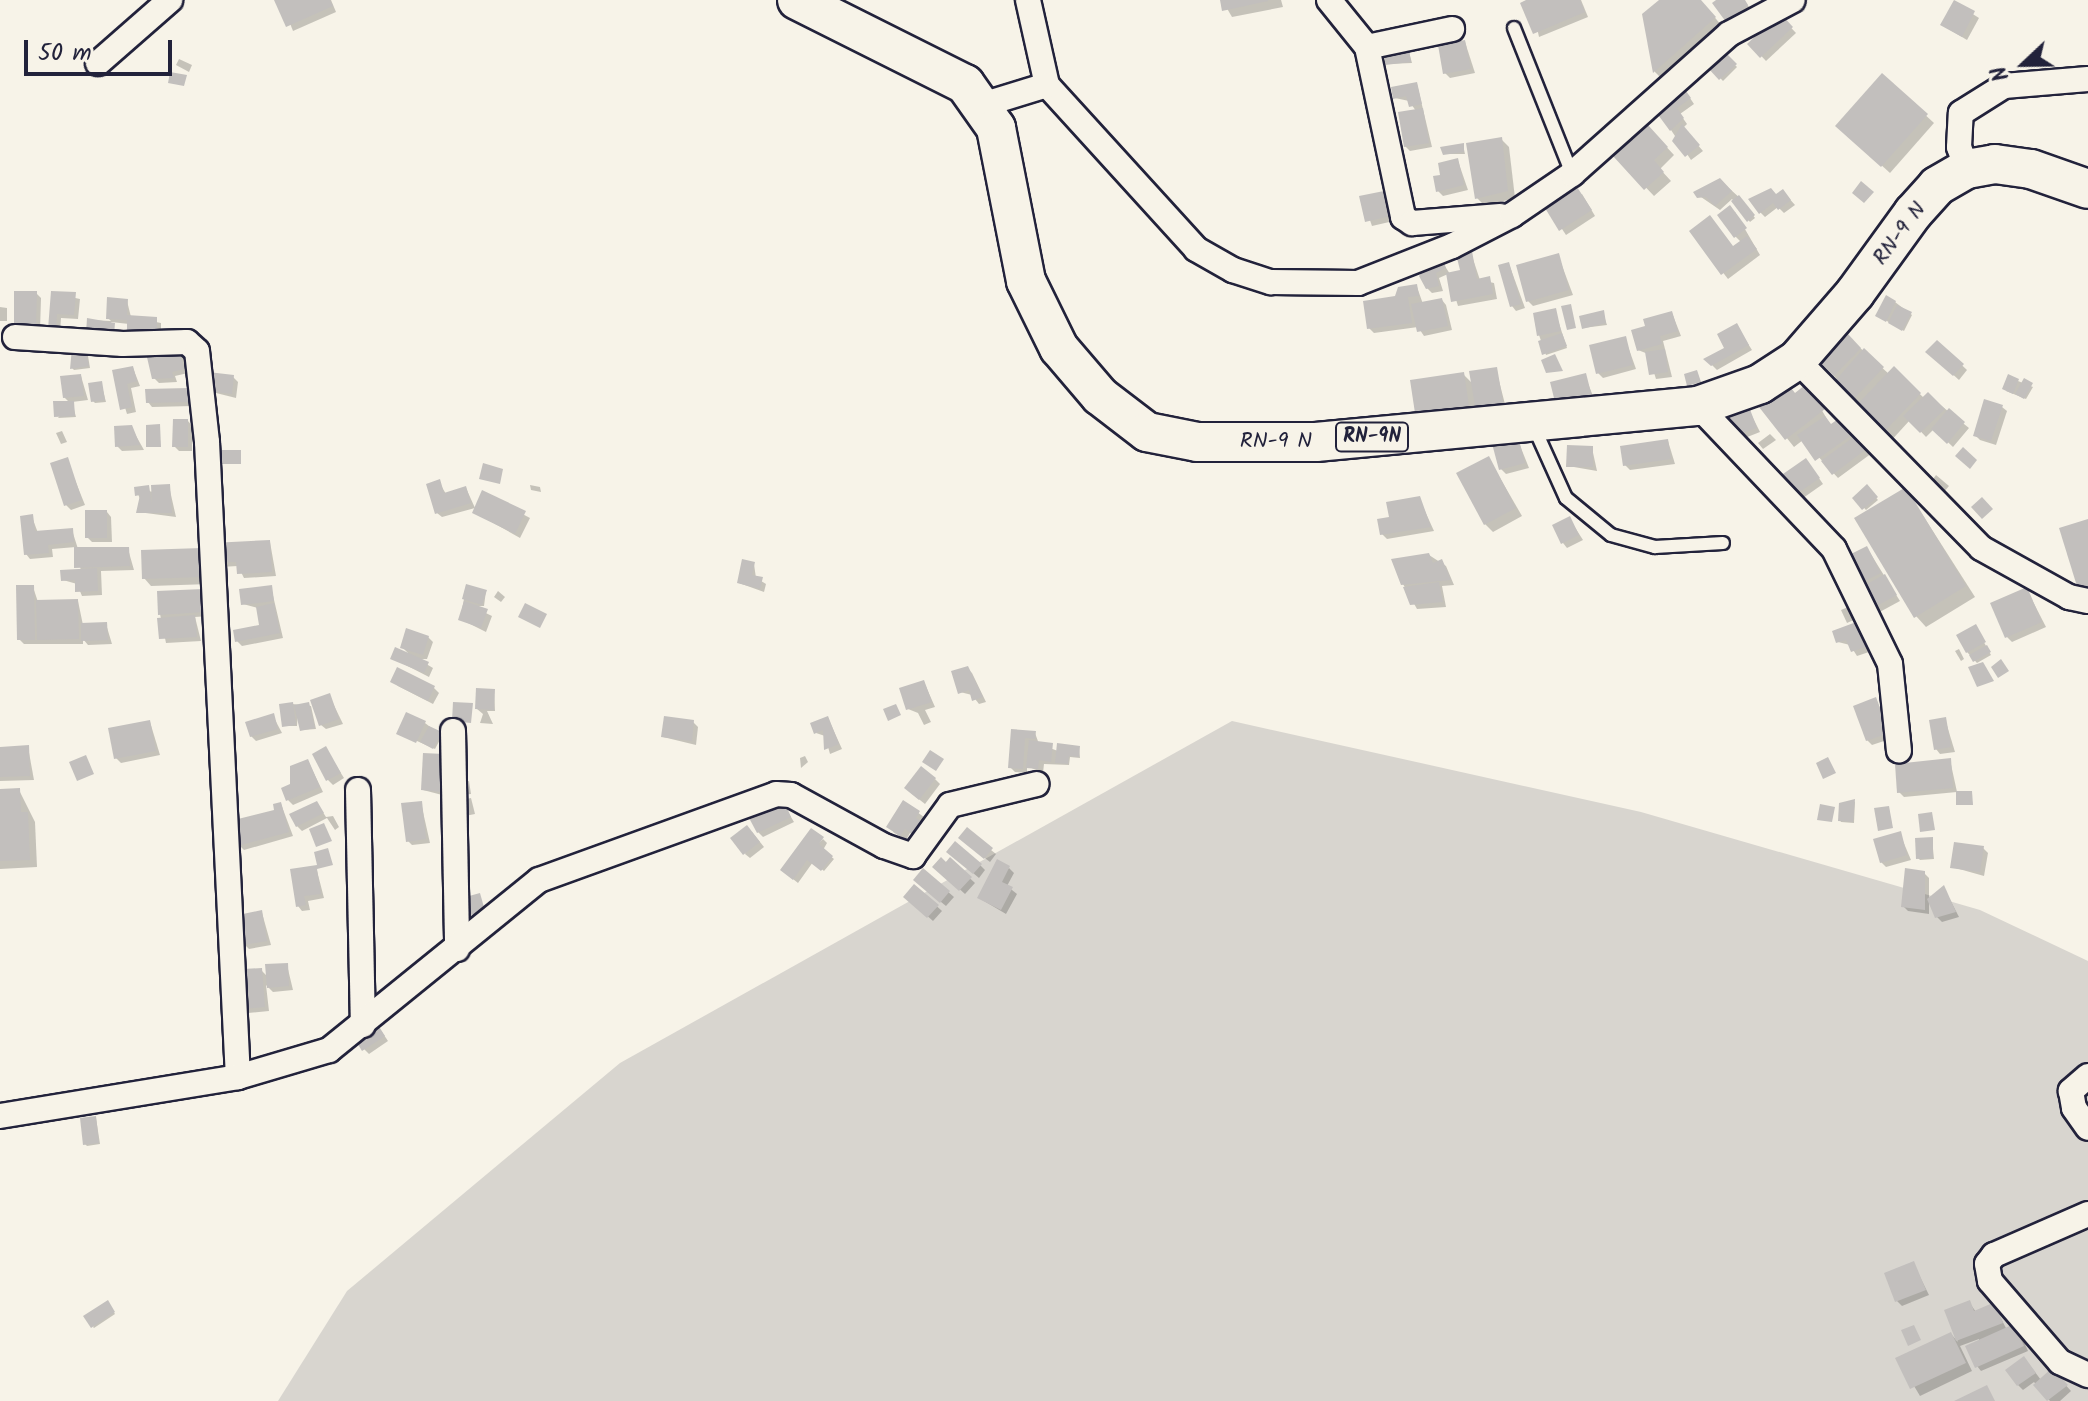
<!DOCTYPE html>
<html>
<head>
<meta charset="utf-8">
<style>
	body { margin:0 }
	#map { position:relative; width:2088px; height:1401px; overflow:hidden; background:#f7f3e8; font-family:Kalam,sans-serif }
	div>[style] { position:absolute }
	.green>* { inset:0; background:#d8d5cf }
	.shadow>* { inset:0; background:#0003 }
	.building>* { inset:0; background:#c2bfbd }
	.roads { filter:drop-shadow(2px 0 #22223b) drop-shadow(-2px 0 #22223b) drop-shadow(0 2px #22223b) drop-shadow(0 -2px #22223b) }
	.lane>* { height:12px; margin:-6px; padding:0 6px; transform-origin:6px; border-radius:6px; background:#f7f3e8 }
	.street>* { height:24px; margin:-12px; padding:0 12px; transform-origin:12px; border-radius:12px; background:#f7f3e8 }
	.primary>* { height:38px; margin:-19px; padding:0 19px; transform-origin:19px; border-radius:19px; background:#f7f3e8 }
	span { translate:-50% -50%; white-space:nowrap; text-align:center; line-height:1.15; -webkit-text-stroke:6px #f7f3e8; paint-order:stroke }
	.shield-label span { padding:2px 6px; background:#f7f3e8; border:2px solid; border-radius:6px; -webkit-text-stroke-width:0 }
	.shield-label { font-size:20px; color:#22223b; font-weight:700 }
	.street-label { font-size:22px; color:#22223b }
	.north { position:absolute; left:1984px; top:24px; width:80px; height:80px; -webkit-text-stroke:6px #f7f3e8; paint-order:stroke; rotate:248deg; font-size:22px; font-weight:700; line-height:32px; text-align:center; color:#22223b }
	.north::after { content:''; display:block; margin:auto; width:28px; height:36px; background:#22223b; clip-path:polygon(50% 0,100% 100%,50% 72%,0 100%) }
	.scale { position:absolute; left:24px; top:40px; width:148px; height:36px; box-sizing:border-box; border:4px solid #22223b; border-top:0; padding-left:10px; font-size:24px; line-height:28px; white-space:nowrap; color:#22223b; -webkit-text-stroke:6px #f7f3e8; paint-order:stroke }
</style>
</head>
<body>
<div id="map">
	<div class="green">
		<i style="clip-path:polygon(1232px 721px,1641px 812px,1980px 910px,2088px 961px,2088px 1401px,278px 1401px,347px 1291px,620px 1063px)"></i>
	</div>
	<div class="shadow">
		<i style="clip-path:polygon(281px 0,331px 0,336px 12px,293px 31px)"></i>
		<i style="clip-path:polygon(1222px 0,1281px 0,1283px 7px,1232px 17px)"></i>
		<i style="clip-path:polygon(1531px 0,1581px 0,1588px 17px,1539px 37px)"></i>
		<i style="clip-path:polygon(1662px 0,1700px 0,1722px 26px,1662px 79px,1655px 72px,1645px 15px)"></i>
		<i style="clip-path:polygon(1719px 0,1744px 0,1752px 11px,1732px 25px)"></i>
		<i style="clip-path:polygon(1954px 2px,1979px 18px,1967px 40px,1942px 25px)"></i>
		<i style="clip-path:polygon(1780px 16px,1796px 33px,1766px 61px,1750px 44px)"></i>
		<i style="clip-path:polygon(1465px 42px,1475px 73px,1450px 78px,1445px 73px)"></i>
		<i style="clip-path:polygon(1409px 52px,1412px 63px,1387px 64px)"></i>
		<i style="clip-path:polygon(1725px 55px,1737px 67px,1723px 81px,1711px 68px)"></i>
		<i style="clip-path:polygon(179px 59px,192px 65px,189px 72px,176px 65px)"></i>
		<i style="clip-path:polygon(1883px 76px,1934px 123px,1890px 173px,1846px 133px)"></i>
		<i style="clip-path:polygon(1417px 84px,1432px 147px,1410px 151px,1405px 146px,1416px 111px,1409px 101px,1395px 98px)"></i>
		<i style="clip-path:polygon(1690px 98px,1694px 104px,1680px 114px,1687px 124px,1683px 128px,1703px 151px,1691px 160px,1659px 112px)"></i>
		<i style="clip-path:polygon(1648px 127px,1674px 155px,1660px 169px,1671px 181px,1654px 196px,1616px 156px)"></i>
		<i style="clip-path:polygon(1501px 139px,1509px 147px,1515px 198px,1485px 206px,1477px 198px)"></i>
		<i style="clip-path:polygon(1463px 145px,1465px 154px,1444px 154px)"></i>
		<i style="clip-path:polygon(1458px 161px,1468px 190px,1443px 196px,1438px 191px,1443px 176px)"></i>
		<i style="clip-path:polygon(1720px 180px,1741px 199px,1755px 218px,1750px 222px,1732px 199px,1720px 210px,1701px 197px)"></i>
		<i style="clip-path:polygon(1582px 194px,1595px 216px,1566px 235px,1548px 208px)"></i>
		<i style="clip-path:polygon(1776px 196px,1787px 196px,1795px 205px,1784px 213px,1778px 207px,1765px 217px,1760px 212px)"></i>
		<i style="clip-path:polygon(1362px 197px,1398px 220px,1372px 226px)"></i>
		<i style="clip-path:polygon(1735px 212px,1760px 255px,1728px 279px,1691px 231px,1734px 248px,1742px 243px,1735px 236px)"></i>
		<i style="clip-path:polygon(1471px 253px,1480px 280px,1494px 283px,1497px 299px,1458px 306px,1448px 274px,1439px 278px,1443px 291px,1432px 293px,1427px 288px,1441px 260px,1450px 274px,1462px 272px)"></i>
		<i style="clip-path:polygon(1558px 255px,1573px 295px,1533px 306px,1528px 301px)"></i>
		<i style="clip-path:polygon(1509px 264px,1525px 308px,1516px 311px,1512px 306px)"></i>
		<i style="clip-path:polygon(1417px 287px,1423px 304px,1442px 300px,1446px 305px,1452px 330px,1424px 336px,1418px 327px,1374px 333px,1369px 328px,1397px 298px)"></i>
		<i style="clip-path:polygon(36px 293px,41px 298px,40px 331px,21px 331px)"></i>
		<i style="clip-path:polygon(52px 293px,80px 299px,78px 319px,61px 318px,60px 333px,55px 333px)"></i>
		<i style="clip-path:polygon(127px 301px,131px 317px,161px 323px,161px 333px,150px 342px,129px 324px,111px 322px,115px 336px,89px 320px,111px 321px,108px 318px)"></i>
		<i style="clip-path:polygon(1895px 302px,1912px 315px,1904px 331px,1880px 317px)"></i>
		<i style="clip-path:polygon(0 307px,7px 308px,7px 321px,0 321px)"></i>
		<i style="clip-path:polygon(1555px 311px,1567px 348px,1546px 355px,1539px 335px)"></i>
		<i style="clip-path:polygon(1603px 313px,1607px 325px,1583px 328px)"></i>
		<i style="clip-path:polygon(1672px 313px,1681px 336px,1663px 341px,1672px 377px,1656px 379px,1648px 354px,1638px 350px,1648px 328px)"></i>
		<i style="clip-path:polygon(1736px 325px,1752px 350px,1717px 370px,1707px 360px,1727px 349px)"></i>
		<i style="clip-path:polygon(1847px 336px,1889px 374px,1894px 369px,1924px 398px,1928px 395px,1969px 428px,1953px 447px,1934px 429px,1926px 437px,1910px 420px,1889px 443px,1822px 361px)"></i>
		<i style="clip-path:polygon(1625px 338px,1636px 369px,1603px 378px,1598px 373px)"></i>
		<i style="clip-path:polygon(1937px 342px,1967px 370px,1959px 380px,1928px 352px)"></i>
		<i style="clip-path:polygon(87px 350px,90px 368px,74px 370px,72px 368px)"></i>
		<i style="clip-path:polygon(183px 352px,188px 373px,175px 376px,177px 382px,159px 383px,154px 378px)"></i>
		<i style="clip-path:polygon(133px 368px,140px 386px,131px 388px,136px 412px,127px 414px,114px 372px)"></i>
		<i style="clip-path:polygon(1496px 369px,1507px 412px,1483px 416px,1475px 408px,1475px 413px,1425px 420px,1417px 412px,1463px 374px,1474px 385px)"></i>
		<i style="clip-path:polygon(81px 376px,88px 400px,72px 402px,76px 417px,58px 418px,70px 403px,64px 397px)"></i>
		<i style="clip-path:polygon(1585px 376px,1595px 401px,1563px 409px)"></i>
		<i style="clip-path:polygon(233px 377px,238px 382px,236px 398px,208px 391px)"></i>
		<i style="clip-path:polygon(2018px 381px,2033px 387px,2026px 399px,2006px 391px)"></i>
		<i style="clip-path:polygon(101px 383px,106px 402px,95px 403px,93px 401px)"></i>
		<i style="clip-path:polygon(188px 390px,193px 406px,152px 407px,148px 402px)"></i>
		<i style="clip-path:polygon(1796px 395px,1813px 395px,1831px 426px,1838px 421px,1821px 398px,1872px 453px,1838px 478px,1803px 440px,1794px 447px,1762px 407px)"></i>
		<i style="clip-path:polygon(1747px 406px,1760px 432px,1732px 443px)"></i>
		<i style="clip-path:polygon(2002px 407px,2007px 411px,1996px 445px,1980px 440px,1975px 435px)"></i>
		<i style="clip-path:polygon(188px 421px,192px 426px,192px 451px,179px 451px,174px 446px)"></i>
		<i style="clip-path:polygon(131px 427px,144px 450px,122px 451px,117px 446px)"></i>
		<i style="clip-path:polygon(62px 431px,67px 442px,61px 444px,56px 433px)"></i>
		<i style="clip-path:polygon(1770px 434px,1776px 440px,1763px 449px,1758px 443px)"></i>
		<i style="clip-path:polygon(1517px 438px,1529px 468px,1506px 474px,1501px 469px)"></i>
		<i style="clip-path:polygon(1668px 441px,1675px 464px,1630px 470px,1625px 465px)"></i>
		<i style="clip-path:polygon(1592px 448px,1597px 471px,1568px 466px)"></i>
		<i style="clip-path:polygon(1489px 459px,1522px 516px,1493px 532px,1485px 524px)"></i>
		<i style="clip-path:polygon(67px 460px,85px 505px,71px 510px,66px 505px)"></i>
		<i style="clip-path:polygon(1810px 465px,1823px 484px,1796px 503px,1791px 498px)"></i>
		<i style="clip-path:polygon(1936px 475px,1949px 486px,1943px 493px,1931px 482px)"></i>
		<i style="clip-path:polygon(439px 482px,446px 494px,466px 488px,475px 508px,442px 517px,437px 513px)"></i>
		<i style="clip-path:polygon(530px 485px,540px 487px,541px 492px,531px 490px)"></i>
		<i style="clip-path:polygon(169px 486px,176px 517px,138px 512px,144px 509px,136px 489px,154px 492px)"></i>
		<i style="clip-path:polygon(1867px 487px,1878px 500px,1866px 510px,1855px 498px)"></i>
		<i style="clip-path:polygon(1906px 489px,1975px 597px,1926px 627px,1916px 616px)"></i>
		<i style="clip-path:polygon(483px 493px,530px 518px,520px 538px,474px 512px)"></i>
		<i style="clip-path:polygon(1419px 498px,1434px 531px,1387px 539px,1382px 534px)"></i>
		<i style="clip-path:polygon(107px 512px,111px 517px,112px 542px,92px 542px,87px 537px)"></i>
		<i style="clip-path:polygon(32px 517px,38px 533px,72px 530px,78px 549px,128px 549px,134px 570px,101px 571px,102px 595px,82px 596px,77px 584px,63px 580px,81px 571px,76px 547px,52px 549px,53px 557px,30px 559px,26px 554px)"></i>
		<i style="clip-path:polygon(1569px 518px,1583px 540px,1567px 548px,1563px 543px)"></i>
		<i style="clip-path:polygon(270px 542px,276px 576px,244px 578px,238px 566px,220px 567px,215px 562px)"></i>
		<i style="clip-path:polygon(1867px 548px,1900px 601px,1876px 614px,1859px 584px)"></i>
		<i style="clip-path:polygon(201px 550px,210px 584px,151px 586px,144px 578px)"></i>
		<i style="clip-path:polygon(1429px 555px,1446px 566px,1454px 585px,1442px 586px,1446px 607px,1417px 609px,1403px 584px)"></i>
		<i style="clip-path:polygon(754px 564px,756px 578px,766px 584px,764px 592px,739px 583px)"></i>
		<i style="clip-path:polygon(33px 587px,38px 602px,78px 601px,83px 625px,106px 624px,112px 644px,88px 645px,83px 639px,83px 644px,24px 644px,19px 639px)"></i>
		<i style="clip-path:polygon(271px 587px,283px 638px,242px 646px,237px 641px,261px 627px,258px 608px,243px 604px)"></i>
		<i style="clip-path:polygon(2027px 590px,2046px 627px,2012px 642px,2007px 637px)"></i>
		<i style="clip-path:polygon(203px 591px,209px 616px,195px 617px,201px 641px,166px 643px,160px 614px)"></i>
		<i style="clip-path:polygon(486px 591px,484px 606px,471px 606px,492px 616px,486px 632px,460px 619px,464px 599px)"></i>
		<i style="clip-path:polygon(498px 591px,505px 597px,501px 602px,494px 597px)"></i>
		<i style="clip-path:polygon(1853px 605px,1860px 617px,1847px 623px,1841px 610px)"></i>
		<i style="clip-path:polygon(1858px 623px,1872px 651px,1857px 656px,1850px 645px,1838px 642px)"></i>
		<i style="clip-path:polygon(1975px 626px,1991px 655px,1977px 663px,1967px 652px)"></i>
		<i style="clip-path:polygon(428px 637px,433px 642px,427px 659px,418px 659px,433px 668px,429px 677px,392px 658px,410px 655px,402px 647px)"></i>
		<i style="clip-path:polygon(1959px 649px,1964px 659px,1961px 661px,1955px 651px)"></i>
		<i style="clip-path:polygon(967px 668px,972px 673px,986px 702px,979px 704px,972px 695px,960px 692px)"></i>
		<i style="clip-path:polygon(398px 670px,434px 688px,439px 693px,433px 704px,398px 686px,393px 681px)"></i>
		<i style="clip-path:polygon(924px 682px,935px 707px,925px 710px,931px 722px,924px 725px,918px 713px,908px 709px)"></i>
		<i style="clip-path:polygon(494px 691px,495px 711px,487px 711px,493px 724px,480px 723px,483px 714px,477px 709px)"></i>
		<i style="clip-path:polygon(329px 695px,343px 724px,326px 729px,321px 725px)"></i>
		<i style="clip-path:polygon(1876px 699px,1893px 738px,1872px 745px,1867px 740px)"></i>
		<i style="clip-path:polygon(292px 704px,311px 706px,316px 729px,302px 730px,298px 710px,297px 726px,284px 726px)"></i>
		<i style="clip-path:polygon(273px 716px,282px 733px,256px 741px,251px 736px)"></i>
		<i style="clip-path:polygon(828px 718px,842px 749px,830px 754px,825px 736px,816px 733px)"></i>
		<i style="clip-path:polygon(1945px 719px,1955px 752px,1940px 754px,1936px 749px)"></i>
		<i style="clip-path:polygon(150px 722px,160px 755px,121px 763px,116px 758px)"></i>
		<i style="clip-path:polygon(693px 722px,698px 727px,696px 745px,663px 737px)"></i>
		<i style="clip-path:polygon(425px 723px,442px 736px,435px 749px,399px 733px)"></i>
		<i style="clip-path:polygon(1013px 732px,1035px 733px,1039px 744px,1058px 751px,1079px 748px,1080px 758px,1070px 757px,1069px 765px,1044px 764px,1043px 773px,1027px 766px,1027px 773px,1015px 772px,1010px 767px)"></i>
		<i style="clip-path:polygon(28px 747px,34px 780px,0 781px,0 749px)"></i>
		<i style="clip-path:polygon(326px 749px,344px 778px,333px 785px,328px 780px)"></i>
		<i style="clip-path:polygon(425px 755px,446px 796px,423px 790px)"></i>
		<i style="clip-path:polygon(805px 756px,808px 762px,801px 768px,800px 758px)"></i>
		<i style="clip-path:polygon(1950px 760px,1957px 792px,1904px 797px,1899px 792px)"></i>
		<i style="clip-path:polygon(308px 761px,323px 792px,293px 805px,288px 800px,292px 785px)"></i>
		<i style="clip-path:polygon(935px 779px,940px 784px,925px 804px,911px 793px)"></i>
		<i style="clip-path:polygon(469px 781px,471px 794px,462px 795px,459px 782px)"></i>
		<i style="clip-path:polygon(19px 790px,35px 822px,37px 867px,0 869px,0 791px)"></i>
		<i style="clip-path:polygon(461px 800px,471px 798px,475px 814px,465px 816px)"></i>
		<i style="clip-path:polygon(1855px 801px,1854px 823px,1841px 822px,1840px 820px)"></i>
		<i style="clip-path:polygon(782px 802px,794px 822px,763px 837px,758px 832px)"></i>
		<i style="clip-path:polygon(317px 803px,326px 817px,333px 816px,339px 827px,335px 830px,327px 818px,302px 831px,297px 826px)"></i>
		<i style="clip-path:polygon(421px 803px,430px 843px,412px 845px,408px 841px)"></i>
		<i style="clip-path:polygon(904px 803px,924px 817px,921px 840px,910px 833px,906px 840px,893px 832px)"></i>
		<i style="clip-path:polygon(281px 804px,293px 836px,244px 850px,239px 845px)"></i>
		<i style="clip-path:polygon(752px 832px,764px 847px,750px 858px,745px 854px)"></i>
		<i style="clip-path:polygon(1900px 834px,1911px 860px,1886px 867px,1881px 862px)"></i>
		<i style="clip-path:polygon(823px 839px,827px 843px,823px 850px,834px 859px,824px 871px,813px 862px,798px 883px,788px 875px)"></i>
		<i style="clip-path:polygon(1932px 839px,1934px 859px,1920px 860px,1918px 858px)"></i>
		<i style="clip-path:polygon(965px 843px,991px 850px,996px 854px,990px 862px)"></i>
		<i style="clip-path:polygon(1983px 848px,1988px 853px,1984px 876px,1952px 867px)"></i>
		<i style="clip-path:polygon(954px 857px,980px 865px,985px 870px,979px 878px)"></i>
		<i style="clip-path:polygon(950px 860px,975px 883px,965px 894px,935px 867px)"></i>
		<i style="clip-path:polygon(316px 867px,324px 898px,308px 901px,310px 910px,302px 911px,298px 906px)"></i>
		<i style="clip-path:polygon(1009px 868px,1014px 873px,1007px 886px,1017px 894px,1006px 914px,979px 898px)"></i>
		<i style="clip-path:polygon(924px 871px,954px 897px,946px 906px,920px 885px)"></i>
		<i style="clip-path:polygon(1924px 873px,1929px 878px,1929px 914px,1908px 911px,1903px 906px)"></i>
		<i style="clip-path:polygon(915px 886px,942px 911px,933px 921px,906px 897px)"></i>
		<i style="clip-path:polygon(1944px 888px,1959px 917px,1942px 922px,1937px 917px)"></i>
		<i style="clip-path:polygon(262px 913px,271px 945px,249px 949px,244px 944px)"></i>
		<i style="clip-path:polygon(287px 965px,293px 990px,273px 992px,266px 985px,269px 1011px,248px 1013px,243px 1008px,261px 970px,268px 977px)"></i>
		<i style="clip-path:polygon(380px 1029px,388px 1041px,369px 1054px,364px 1049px)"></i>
		<i style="clip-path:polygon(96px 1118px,100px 1144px,87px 1146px,85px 1144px)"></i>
		<i style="clip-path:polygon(1913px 1263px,1929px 1295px,1902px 1306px,1897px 1301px)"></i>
		<i style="clip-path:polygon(1969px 1302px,1976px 1312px,1994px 1305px,2007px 1330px,2014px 1326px,2019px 1331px,2028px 1351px,1981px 1371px,1977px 1366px,1979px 1339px,1960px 1346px,1972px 1371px,1920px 1396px,1898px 1359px,1951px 1334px,1958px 1342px,1946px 1311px)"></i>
		<i style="clip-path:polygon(109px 1305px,115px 1314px,94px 1328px,93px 1327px)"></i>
		<i style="clip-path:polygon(2029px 1364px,2041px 1380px,2052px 1370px,2071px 1391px,2060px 1401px,2050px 1401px,2034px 1382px,2023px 1390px,2018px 1385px)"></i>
	</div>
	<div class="building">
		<i style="clip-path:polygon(274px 0,330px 0,333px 6px,286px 27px)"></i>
		<i style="clip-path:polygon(1220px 0,1268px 0,1268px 1px,1222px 11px)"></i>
		<i style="clip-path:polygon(1526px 0,1580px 0,1585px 12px,1533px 34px,1520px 3px)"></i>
		<i style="clip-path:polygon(1659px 0,1701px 0,1716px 17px,1653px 73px,1642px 14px)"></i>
		<i style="clip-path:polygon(1716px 0,1745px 0,1748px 5px,1726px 22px,1712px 3px)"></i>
		<i style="clip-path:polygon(1954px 0,1975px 11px,1962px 37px,1940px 25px)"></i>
		<i style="clip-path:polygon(1780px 13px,1793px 27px,1760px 58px,1747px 44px)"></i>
		<i style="clip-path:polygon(1465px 40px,1471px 69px,1443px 74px,1438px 45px)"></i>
		<i style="clip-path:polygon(1409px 50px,1411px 62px,1385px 65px,1384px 53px)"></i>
		<i style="clip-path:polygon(1725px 52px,1737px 64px,1719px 80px,1708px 68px)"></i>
		<i style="clip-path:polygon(170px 72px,187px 75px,184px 86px,168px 83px)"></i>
		<i style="clip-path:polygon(1882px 73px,1928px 114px,1881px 167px,1835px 126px)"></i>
		<i style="clip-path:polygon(1417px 82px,1422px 104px,1409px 107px,1406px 96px,1393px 99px,1391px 87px)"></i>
		<i style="clip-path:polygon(1686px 91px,1691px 98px,1677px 108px,1684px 118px,1670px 131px,1656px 112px)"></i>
		<i style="clip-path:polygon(1423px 108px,1429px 143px,1404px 147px,1398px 112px)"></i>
		<i style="clip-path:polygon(1682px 124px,1700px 145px,1685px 157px,1672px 141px)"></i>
		<i style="clip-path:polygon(1648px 125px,1668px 147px,1654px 160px,1664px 172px,1644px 190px,1613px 156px)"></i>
		<i style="clip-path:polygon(1502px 137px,1508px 191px,1475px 199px,1466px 143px)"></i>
		<i style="clip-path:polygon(1464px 143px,1464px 152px,1443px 155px,1440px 147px)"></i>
		<i style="clip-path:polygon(1458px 158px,1464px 185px,1436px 192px,1433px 176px,1440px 175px,1438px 163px)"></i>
		<i style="clip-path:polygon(1720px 178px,1732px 191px,1715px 206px,1706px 197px,1697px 198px,1693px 192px)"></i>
		<i style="clip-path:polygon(1861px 181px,1874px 192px,1864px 203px,1852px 193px)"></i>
		<i style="clip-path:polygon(1577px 187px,1592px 210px,1559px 231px,1545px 208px)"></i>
		<i style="clip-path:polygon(1771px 188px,1776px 194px,1783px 189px,1791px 200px,1778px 210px,1773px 203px,1759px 214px,1748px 199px)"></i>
		<i style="clip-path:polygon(1389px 190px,1394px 215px,1365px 222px,1359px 196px)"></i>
		<i style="clip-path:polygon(1739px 195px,1755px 215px,1747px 222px,1731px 201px)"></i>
		<i style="clip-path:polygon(1730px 205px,1747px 228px,1734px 238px,1717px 215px)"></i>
		<i style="clip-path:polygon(1710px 215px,1733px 246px,1747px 236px,1757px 249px,1721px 275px,1689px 231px)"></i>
		<i style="clip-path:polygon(1472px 251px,1477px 279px,1490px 276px,1493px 294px,1451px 302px,1446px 273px,1460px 270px,1456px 254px)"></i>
		<i style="clip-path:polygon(1559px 253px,1569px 290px,1526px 302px,1516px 265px)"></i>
		<i style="clip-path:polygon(1442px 258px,1446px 268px,1436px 273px,1439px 286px,1426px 289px,1419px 276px,1432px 259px)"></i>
		<i style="clip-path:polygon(1509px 262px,1521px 304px,1510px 307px,1498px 265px)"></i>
		<i style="clip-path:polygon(1417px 284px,1419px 296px,1408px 297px,1412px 323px,1367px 329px,1363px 301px,1395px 296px,1398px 287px)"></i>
		<i style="clip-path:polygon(14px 291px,37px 291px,36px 327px,14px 327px)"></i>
		<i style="clip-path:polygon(51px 291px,76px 292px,74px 315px,57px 314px,56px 329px,48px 329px)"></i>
		<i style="clip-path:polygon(1886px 295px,1896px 301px,1886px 322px,1875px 316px)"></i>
		<i style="clip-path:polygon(107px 297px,128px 299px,127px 315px,157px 317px,157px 329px,146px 329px,146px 338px,127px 337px,127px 320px,106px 319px)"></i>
		<i style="clip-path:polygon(1442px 298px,1448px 326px,1417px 332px,1411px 304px)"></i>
		<i style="clip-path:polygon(1571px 304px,1576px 328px,1567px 330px,1561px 306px)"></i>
		<i style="clip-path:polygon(1897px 305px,1912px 312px,1902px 331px,1888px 323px)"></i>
		<i style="clip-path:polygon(1556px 308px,1561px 331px,1537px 336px,1533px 313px)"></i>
		<i style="clip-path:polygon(1604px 310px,1606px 323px,1582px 329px,1579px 316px)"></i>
		<i style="clip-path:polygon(1672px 311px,1678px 331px,1660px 336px,1662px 344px,1637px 351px,1631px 330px,1645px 326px,1643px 319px)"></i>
		<i style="clip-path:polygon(87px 318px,115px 323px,114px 335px,86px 333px)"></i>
		<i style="clip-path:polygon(1737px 323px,1749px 345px,1711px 366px,1703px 359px,1724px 348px,1717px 334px)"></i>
		<i style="clip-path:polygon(1562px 333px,1567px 346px,1542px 355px,1538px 341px)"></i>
		<i style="clip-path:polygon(1847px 333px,1861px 348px,1834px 376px,1819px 361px)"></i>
		<i style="clip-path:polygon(1626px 336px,1633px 365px,1596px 374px,1589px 345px)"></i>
		<i style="clip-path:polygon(1937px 340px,1964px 364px,1953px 376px,1925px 352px)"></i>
		<i style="clip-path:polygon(178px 345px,184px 369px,172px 372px,174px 378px,152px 379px,146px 353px)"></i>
		<i style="clip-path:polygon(85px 346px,89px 366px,70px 369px,72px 348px)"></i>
		<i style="clip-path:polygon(1864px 348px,1884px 367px,1853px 400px,1834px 382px)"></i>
		<i style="clip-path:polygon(1665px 349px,1668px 372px,1649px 375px,1645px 352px)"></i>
		<i style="clip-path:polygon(1555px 354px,1563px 371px,1546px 373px,1541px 360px)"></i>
		<i style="clip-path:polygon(133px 366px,137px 381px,127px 384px,132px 407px,120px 410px,112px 370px)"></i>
		<i style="clip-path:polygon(1894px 366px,1921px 393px,1880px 436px,1852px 410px)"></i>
		<i style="clip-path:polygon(1497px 367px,1504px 408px,1476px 412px,1469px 371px)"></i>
		<i style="clip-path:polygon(1697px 370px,1701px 382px,1687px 386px,1684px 374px)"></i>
		<i style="clip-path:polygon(208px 372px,234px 375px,232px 394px,206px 391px)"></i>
		<i style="clip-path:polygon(1464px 372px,1469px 406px,1415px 413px,1410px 380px)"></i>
		<i style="clip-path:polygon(1586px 373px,1592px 397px,1556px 406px,1550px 382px)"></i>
		<i style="clip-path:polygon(81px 374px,84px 396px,63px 398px,60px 376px)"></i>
		<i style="clip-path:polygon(2008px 374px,2019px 379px,2013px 394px,2002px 389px)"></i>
		<i style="clip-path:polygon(2024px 378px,2033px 383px,2024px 399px,2015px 394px)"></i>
		<i style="clip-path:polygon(102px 381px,105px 400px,91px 402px,88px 383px)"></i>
		<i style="clip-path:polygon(1788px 384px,1795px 393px,1805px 385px,1825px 409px,1785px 440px,1759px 407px)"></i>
		<i style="clip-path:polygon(189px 388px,189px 402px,146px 403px,145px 389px)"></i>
		<i style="clip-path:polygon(1928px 392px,1945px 409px,1920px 433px,1903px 416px)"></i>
		<i style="clip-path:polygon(1984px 399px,2003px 405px,1991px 441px,1973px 436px)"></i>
		<i style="clip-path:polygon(53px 401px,74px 401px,75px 416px,54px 417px)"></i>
		<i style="clip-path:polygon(1748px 404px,1757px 428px,1726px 439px,1717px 415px)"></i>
		<i style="clip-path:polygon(1949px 408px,1965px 422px,1947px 444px,1931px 429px)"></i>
		<i style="clip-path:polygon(1825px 416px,1831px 424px,1841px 417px,1853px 434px,1815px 461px,1797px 435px)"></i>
		<i style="clip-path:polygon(173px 419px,188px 419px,188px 447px,172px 447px)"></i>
		<i style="clip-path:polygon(160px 424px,161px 447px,146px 447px,146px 425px)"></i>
		<i style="clip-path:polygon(132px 425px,140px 445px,115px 447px,114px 426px)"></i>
		<i style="clip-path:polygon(1859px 433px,1869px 447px,1832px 475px,1821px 461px)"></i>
		<i style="clip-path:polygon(1490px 436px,1518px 436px,1525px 463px,1499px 470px)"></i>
		<i style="clip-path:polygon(1668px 439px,1671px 459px,1623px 466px,1620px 446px)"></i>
		<i style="clip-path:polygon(1567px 445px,1593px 446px,1593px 467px,1566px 467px)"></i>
		<i style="clip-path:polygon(1963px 447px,1977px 460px,1970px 469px,1955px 456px)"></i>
		<i style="clip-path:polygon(222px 450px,241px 450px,241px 464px,222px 464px)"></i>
		<i style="clip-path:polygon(1489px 456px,1516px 508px,1484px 525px,1456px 473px)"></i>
		<i style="clip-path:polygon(68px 457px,82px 500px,64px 506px,50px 463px)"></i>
		<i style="clip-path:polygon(1806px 458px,1820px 478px,1789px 499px,1776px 479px)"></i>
		<i style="clip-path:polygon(483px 463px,503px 469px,500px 484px,479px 479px)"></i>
		<i style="clip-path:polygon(440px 479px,444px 493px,466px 486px,471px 503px,435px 514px,426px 484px)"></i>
		<i style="clip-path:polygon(170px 484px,172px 513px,136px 513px,140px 495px,135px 496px,134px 487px,149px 485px,152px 505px,151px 485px)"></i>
		<i style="clip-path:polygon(1867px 484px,1878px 497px,1862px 510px,1852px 498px)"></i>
		<i style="clip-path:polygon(1906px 487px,1966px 586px,1914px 618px,1854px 518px)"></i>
		<i style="clip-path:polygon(482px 490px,526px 511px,515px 534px,472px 513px)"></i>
		<i style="clip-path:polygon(1420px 496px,1431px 527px,1380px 535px,1377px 519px,1389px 517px,1386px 502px)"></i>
		<i style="clip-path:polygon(1982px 497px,1993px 509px,1982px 519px,1971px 507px)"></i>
		<i style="clip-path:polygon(85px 510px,107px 510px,107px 538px,85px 538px)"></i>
		<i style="clip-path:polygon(33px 514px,35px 531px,73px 528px,74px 542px,48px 545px,49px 553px,24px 555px,20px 516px)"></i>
		<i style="clip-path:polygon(1570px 516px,1579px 535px,1561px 544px,1552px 525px)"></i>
		<i style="clip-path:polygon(2088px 519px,2088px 594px,2080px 596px,2059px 528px)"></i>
		<i style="clip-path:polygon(270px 540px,272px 572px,237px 574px,236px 562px,213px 563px,212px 543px)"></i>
		<i style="clip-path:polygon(1867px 546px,1881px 573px,1857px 585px,1843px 558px)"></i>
		<i style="clip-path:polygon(74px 547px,129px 547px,130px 566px,74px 568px)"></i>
		<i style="clip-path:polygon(202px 548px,203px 577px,142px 579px,141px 550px)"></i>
		<i style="clip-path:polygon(1429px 553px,1433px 563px,1442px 559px,1451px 580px,1401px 585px,1391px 559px)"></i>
		<i style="clip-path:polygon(742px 559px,755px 562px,752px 575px,763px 577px,760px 589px,737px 583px)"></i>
		<i style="clip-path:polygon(97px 568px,98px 591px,75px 592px,75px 580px,61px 581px,60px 570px)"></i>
		<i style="clip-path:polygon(1885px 574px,1897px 595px,1869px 610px,1858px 589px)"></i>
		<i style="clip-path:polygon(1439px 582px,1443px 602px,1410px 605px,1403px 587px)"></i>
		<i style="clip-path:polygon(466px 584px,487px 590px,482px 605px,462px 599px)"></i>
		<i style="clip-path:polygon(16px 585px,34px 585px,35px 640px,17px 640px)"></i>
		<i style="clip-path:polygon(272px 585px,274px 601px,241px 605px,239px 589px)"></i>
		<i style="clip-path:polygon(2027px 587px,2042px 622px,2005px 638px,1990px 603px)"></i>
		<i style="clip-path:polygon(203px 589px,205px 612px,158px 615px,157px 591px)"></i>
		<i style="clip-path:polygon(78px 599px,79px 639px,37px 640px,36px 600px)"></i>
		<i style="clip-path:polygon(464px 601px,488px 609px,481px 628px,458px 620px)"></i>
		<i style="clip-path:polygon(274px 603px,280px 633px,235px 642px,233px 630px,259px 625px,256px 607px)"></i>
		<i style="clip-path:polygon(525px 603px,547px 614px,540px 628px,518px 617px)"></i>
		<i style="clip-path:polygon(195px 615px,197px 637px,159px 639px,157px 618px)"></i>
		<i style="clip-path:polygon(1859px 621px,1868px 646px,1851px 652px,1846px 640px,1836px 643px,1832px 631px)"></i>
		<i style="clip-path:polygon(107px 622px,108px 640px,81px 641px,81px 623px)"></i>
		<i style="clip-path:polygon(1976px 624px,1986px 642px,1966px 653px,1956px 635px)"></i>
		<i style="clip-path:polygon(406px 628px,429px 636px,423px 655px,400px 648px)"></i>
		<i style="clip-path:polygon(1987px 645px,1991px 652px,1973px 662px,1969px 655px)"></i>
		<i style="clip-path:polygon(395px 647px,429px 662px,424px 673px,390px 659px)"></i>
		<i style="clip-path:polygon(2001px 659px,2009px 671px,1998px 678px,1991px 667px)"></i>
		<i style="clip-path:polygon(1983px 662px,1994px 681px,1977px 687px,1968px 667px)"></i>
		<i style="clip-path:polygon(968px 666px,983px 697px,972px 701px,969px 690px,958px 694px,951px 671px)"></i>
		<i style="clip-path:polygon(397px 667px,435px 686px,428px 701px,390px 682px)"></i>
		<i style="clip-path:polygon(924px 680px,932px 702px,906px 710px,899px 688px)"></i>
		<i style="clip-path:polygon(476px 688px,495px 689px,494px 710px,475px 709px)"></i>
		<i style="clip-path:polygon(330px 693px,339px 719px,319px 726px,310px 700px)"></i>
		<i style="clip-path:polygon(1876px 697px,1889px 733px,1866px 741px,1853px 706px)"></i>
		<i style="clip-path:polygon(293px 702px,296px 725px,282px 727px,279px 704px)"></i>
		<i style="clip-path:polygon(309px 702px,315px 728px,300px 731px,294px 705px)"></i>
		<i style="clip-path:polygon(453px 702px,473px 703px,471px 723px,452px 721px)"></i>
		<i style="clip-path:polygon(896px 704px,901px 715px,888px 721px,883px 709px)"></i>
		<i style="clip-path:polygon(406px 712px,426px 721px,416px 743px,396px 734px)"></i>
		<i style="clip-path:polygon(274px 713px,278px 729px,250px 737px,245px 722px)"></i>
		<i style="clip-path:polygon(664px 716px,694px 720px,692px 741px,661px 737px)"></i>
		<i style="clip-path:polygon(828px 716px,839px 744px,824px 750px,823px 730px,814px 734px,810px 723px)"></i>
		<i style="clip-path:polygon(1946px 717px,1951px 747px,1934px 750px,1929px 720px)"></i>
		<i style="clip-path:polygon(150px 720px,156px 751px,114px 759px,108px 728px)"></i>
		<i style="clip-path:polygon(429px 726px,442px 732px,433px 749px,420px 742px)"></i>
		<i style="clip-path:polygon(1011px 729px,1036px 731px,1035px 739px,1025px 738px,1023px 769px,1008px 768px)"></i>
		<i style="clip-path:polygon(1029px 740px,1053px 743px,1051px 762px,1039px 760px,1038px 769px,1026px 768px)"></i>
		<i style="clip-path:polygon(1057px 743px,1080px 746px,1079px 757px,1069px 756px,1068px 764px,1055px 763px)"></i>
		<i style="clip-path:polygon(29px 745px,30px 776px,0 777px,0 747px)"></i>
		<i style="clip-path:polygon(326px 746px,341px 773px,326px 781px,312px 754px)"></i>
		<i style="clip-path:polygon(930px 750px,944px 759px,936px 771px,922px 762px)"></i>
		<i style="clip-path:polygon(423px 753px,444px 754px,442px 792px,421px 790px)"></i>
		<i style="clip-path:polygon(86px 755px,94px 774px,77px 781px,69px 762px)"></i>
		<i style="clip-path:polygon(1828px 757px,1836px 773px,1823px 779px,1816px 763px)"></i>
		<i style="clip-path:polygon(1951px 758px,1953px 788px,1897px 793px,1895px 764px)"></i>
		<i style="clip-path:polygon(308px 759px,320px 787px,286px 801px,281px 788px,290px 784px,290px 766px)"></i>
		<i style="clip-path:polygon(921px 766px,936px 778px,919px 800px,904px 788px)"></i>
		<i style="clip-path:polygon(20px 788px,21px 812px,28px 812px,30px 860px,0 861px,0 789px)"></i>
		<i style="clip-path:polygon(1956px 791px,1972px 791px,1973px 805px,1956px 805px)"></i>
		<i style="clip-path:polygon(783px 799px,791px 817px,757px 833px,748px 816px)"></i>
		<i style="clip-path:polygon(1855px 799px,1853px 822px,1838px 821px,1839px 803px)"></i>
		<i style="clip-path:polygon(903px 800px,920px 811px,916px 818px,924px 823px,916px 836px,905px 829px,900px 836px,886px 827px)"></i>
		<i style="clip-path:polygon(317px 801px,324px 813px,296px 827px,289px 814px)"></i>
		<i style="clip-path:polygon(422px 801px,426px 839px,406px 842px,401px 803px)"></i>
		<i style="clip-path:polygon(281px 802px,289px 832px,237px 846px,230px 821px,274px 810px,273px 804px)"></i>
		<i style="clip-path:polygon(1820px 804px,1835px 807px,1832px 822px,1817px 820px)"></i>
		<i style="clip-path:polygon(1889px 806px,1893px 828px,1878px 831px,1874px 808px)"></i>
		<i style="clip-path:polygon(1932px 812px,1935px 830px,1920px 832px,1918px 814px)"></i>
		<i style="clip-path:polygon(324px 823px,332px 841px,316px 847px,309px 829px)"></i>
		<i style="clip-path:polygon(747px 825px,760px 842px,743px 855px,730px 838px)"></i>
		<i style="clip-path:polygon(967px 827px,993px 848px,984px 859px,958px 838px)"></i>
		<i style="clip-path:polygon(811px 828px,824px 837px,819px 844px,833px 856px,821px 871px,807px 860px,793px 880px,780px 870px)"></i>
		<i style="clip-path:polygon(1901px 831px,1907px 855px,1880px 863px,1873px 839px)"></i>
		<i style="clip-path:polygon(1933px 837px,1933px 858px,1916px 859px,1915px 838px)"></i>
		<i style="clip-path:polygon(955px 841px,982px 864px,973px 874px,946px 852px)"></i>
		<i style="clip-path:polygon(1954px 842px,1984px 846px,1980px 872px,1950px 868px)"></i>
		<i style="clip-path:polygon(328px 848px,333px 865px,317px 869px,321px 894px,304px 896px,306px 905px,296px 907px,290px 869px,317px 865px,314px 852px)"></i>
		<i style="clip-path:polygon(941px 857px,946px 862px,950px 857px,972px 877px,959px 891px,932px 867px)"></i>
		<i style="clip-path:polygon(997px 859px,1010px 866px,1002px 882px,1013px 887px,1001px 910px,977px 898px)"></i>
		<i style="clip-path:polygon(923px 868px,950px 891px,940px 903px,913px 880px)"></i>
		<i style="clip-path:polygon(1905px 868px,1925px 871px,1925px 910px,1901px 907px)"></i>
		<i style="clip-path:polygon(914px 884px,939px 905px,927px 918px,903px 897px)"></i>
		<i style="clip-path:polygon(1944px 885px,1956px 912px,1935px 918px,1927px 899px)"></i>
		<i style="clip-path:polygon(480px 893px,485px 911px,467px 916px,462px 898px)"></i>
		<i style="clip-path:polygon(262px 910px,267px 941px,243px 945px,238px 915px)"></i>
		<i style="clip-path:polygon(288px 963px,289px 986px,267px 988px,265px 964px)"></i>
		<i style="clip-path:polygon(262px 968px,265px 1007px,241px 1009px,243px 969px)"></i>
		<i style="clip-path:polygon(376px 1022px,385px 1036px,362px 1051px,353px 1036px)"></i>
		<i style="clip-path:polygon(96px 1116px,99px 1143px,83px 1145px,80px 1118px)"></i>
		<i style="clip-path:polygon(1914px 1261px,1926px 1290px,1895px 1302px,1884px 1273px)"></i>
		<i style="clip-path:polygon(108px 1300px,115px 1312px,91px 1328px,83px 1316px)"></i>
		<i style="clip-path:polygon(1970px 1300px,1974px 1311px,1995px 1302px,2003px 1323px,1956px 1341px,1944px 1310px)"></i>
		<i style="clip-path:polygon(2014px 1324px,2024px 1346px,1975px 1368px,1965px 1346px)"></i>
		<i style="clip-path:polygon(1914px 1325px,1921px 1340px,1908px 1346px,1901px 1330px)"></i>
		<i style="clip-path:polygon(1951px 1332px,1966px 1363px,1910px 1389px,1895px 1358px)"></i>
		<i style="clip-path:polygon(2024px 1356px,2036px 1373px,2017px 1386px,2005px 1370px)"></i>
		<i style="clip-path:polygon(2052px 1368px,2068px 1385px,2047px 1401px,2033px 1385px)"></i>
		<i style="clip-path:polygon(1987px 1385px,1995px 1401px,1954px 1401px)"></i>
	</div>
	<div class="roads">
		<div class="lane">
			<i style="left:1514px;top:28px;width:157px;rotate:68.3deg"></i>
			<i style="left:1533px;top:425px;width:80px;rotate:65.7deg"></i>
			<i style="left:1566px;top:498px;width:58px;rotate:39.4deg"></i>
			<i style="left:1611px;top:535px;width:46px;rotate:15.3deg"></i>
			<i style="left:1655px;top:547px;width:68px;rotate:-3.4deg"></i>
		</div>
		<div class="street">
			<i style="left:1028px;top:0;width:87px;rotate:77.4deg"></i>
			<i style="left:1329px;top:0;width:60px;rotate:51deg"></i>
			<i style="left:1367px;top:47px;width:87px;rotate:-12deg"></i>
			<i style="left:1367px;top:47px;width:174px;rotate:78deg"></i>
			<i style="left:1403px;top:217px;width:11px;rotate:34deg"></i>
			<i style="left:1412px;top:223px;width:89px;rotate:-4.5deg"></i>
			<i style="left:98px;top:63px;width:96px;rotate:-41.2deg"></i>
			<i style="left:1047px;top:85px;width:222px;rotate:47.7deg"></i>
			<i style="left:1196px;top:249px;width:43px;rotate:29.6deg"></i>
			<i style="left:1233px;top:270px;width:40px;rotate:18deg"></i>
			<i style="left:1271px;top:282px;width:87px;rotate:0.7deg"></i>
			<i style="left:1358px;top:283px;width:101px;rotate:-21.5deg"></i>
			<i style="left:1452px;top:246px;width:68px;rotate:-27.3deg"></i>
			<i style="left:1512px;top:215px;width:73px;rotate:-34.3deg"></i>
			<i style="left:1572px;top:174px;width:210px;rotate:-41.7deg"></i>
			<i style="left:1729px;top:34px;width:72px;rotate:-28deg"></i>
			<i style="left:982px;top:105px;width:68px;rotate:-17.1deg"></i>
			<i style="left:1967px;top:169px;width:23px;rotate:-110deg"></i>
			<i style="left:1959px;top:147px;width:34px;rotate:-87deg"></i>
			<i style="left:1961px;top:113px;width:51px;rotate:-32.1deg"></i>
			<i style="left:2004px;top:86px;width:84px;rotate:-4.8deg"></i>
			<i style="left:15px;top:337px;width:108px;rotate:3.7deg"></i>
			<i style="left:123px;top:344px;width:64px;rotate:-1.8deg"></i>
			<i style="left:187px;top:342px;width:13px;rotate:42deg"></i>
			<i style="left:197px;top:351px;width:92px;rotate:83.7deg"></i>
			<i style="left:207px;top:442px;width:636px;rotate:87.21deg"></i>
			<i style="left:1797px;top:360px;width:263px;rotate:45.6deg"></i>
			<i style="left:1981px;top:548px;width:101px;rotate:29.1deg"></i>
			<i style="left:2069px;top:597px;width:19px;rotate:12deg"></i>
			<i style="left:1698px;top:406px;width:197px;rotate:46.4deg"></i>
			<i style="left:1834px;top:549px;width:128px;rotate:64deg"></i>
			<i style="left:1890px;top:664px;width:87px;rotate:84.1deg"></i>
			<i style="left:453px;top:731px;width:218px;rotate:88.9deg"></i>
			<i style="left:358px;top:790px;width:235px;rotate:88.8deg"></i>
			<i style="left:2088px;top:1076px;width:23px;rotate:139deg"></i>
			<i style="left:2071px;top:1091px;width:17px;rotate:80deg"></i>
			<i style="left:2074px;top:1108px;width:24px;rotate:55deg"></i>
			<i style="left:0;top:1116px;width:241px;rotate:-9.3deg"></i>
			<i style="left:238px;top:1077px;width:95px;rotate:-16.5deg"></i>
			<i style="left:329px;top:1050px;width:270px;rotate:-39deg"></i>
			<i style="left:539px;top:880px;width:252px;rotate:-19.9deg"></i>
			<i style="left:776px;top:794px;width:15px;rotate:4deg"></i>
			<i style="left:791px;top:795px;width:106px;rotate:28.7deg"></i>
			<i style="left:884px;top:846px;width:31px;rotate:19deg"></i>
			<i style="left:913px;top:856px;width:63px;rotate:-54deg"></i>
			<i style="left:950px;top:805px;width:89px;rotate:-13.6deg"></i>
			<i style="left:2088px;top:1214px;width:103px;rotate:156.4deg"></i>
			<i style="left:1994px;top:1255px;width:11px;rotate:128deg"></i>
			<i style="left:1987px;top:1264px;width:17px;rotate:80deg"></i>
			<i style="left:1990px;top:1281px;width:107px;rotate:49.2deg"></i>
			<i style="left:2060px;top:1362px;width:31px;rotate:25deg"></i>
		</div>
		<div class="primary">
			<i style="left:797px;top:0;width:188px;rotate:26.6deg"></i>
			<i style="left:965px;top:84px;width:54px;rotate:54.8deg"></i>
			<i style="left:996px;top:128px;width:156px;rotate:78.9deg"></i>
			<i style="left:1026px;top:281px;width:75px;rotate:63.8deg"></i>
			<i style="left:1059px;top:348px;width:63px;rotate:49.5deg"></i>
			<i style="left:1100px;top:396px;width:59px;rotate:37.5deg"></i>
			<i style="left:1147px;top:432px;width:51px;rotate:11.3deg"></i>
			<i style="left:1197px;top:442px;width:119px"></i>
			<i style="left:1316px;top:442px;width:384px;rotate:-5.4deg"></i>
			<i style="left:1698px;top:406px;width:66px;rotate:-19.5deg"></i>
			<i style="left:1760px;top:384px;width:44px;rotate:-33deg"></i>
			<i style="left:1797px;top:360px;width:89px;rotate:-49.1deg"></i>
			<i style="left:1855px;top:293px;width:99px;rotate:-54.1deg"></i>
			<i style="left:1913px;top:213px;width:36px;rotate:-48deg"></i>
			<i style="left:1937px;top:186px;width:34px;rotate:-30deg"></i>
			<i style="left:1967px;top:169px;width:28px;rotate:-10deg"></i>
			<i style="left:1995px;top:164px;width:36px;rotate:8deg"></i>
			<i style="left:2031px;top:169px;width:60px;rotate:19.3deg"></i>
		</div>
	</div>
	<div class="shield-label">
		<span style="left:1372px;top:437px">RN-9N</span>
	</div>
	<div class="street-label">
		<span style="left:1900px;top:234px;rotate:-53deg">RN-9 N</span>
		<span style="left:1276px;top:442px">RN-9 N</span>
	</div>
	<div class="north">N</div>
	<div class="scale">50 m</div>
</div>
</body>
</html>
